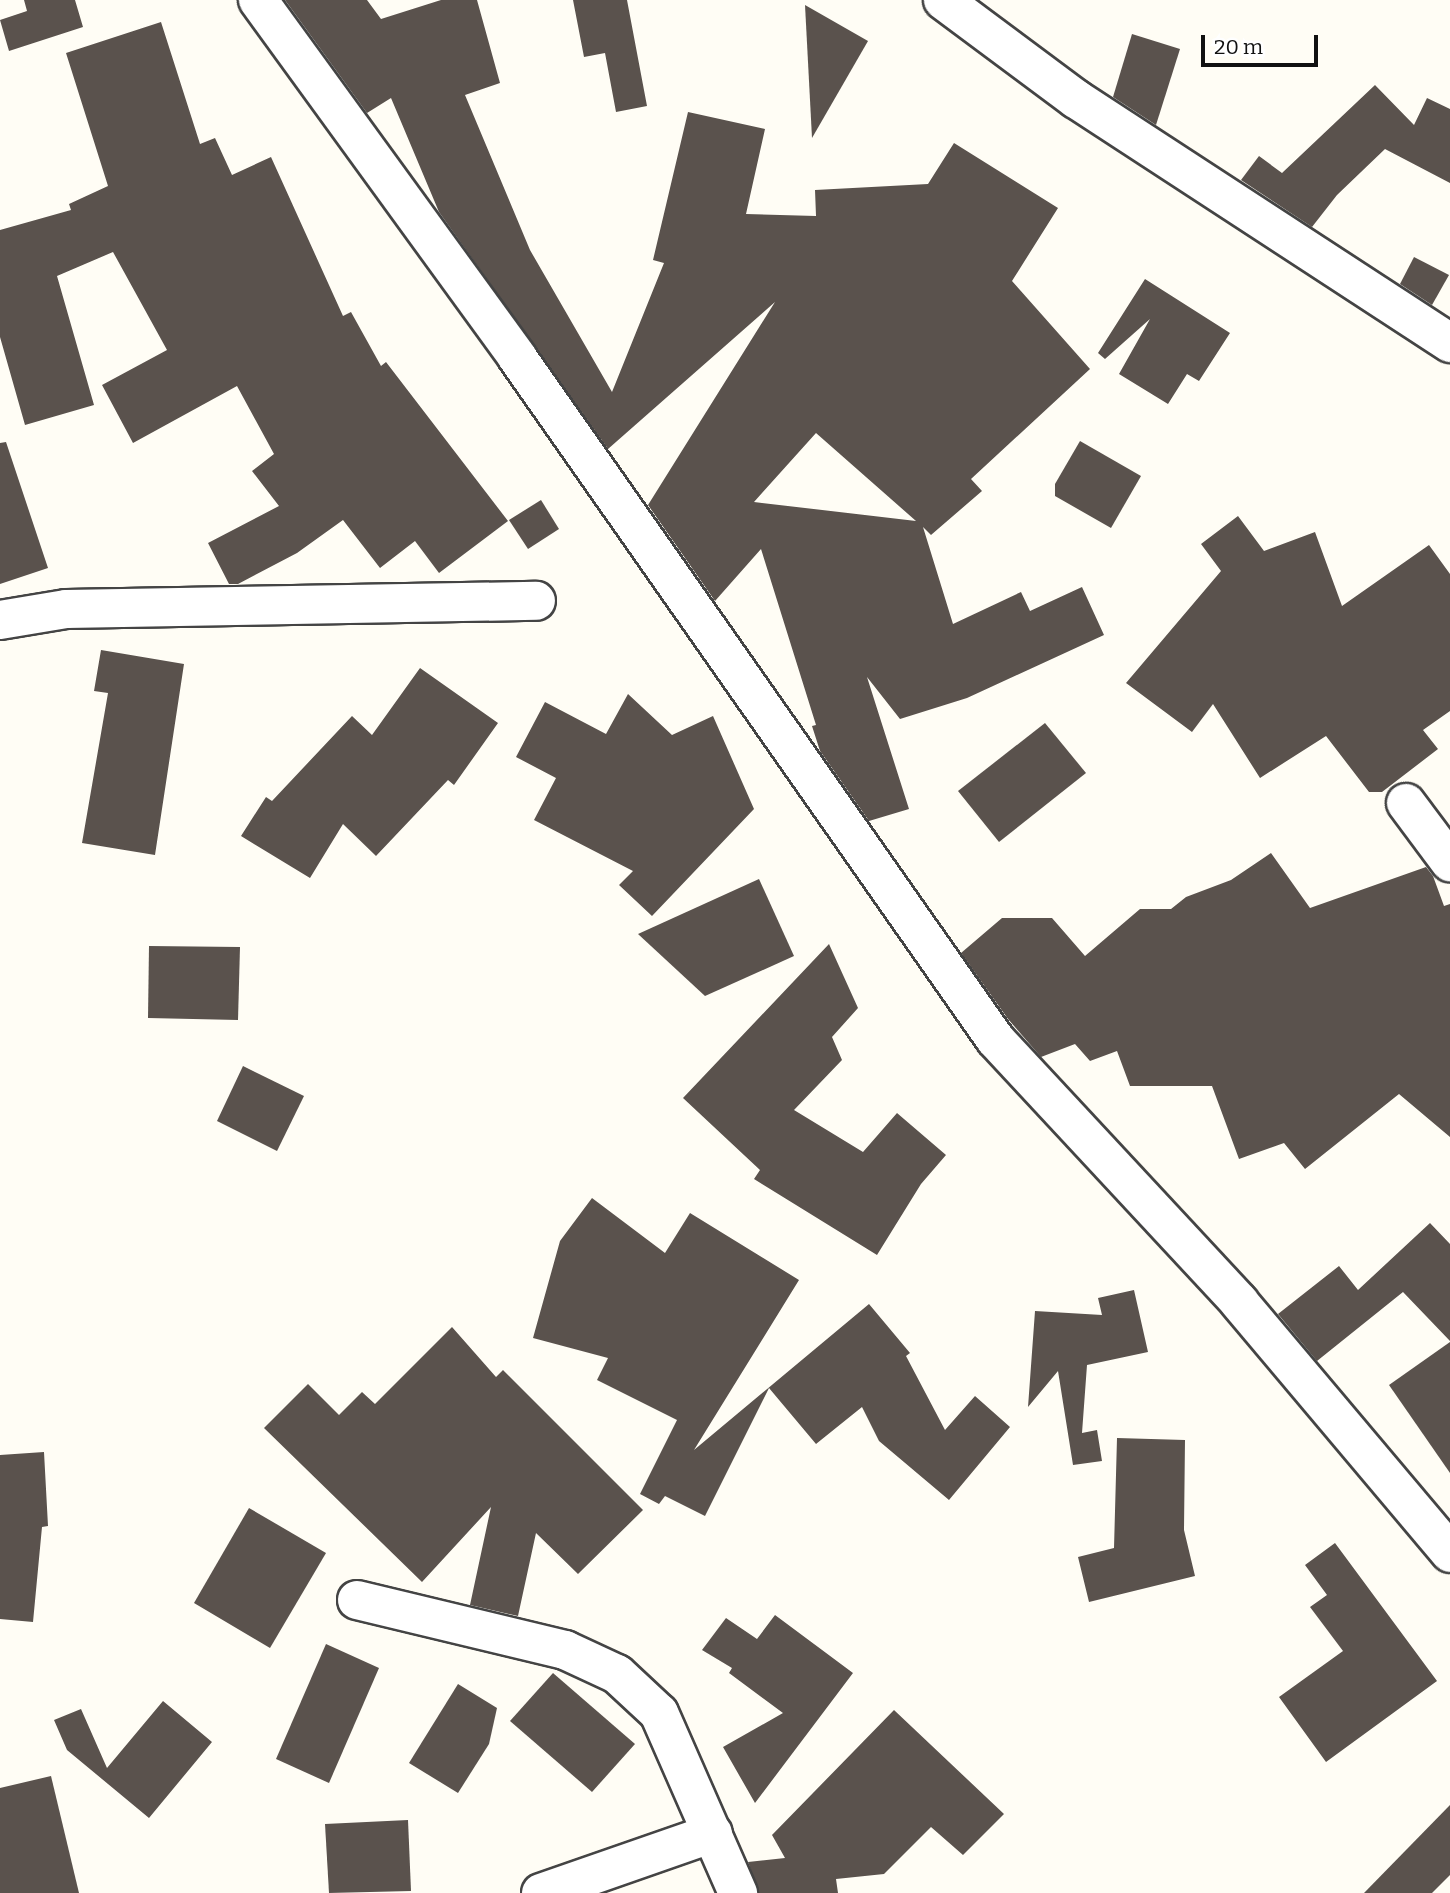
<!DOCTYPE html>
<html>
<head>
<meta charset="utf-8">
<style>
	body { margin:0 }
	#map { position:relative; width:1450px; height:1893px; overflow:hidden; background:#fffdf5; font-family:Bitter,serif }
	div>[style] { position:absolute }
	.building>* { inset:0; background:#5a524d }
	.roads { filter:drop-shadow(2px 0 #444) drop-shadow(-2px 0 #444) drop-shadow(0 2px #444) drop-shadow(0 -2px #444) }
	.minor>* { height:38px; margin:-19px; padding:0 19px; transform-origin:19px; border-radius:19px; background:#fff }
	span { translate:-50% -50%; white-space:nowrap; text-align:center; line-height:1.15; -webkit-text-stroke:7px #fff; paint-order:stroke }
	.scale { position:absolute; left:1201px; top:35px; width:117px; height:32px; box-sizing:border-box; border:4px solid #111; border-top:0; padding-left:9px; font-size:21px; line-height:24px; white-space:nowrap; color:#111; -webkit-text-stroke:5px #fff; paint-order:stroke }
</style>
</head>
<body>
<div id="map">
	<div class="building">
		<i style="clip-path:polygon(24px 0,75px 0,83px 27px,9px 51px,0 20px,27px 11px)"></i>
		<i style="clip-path:polygon(evenodd,285px 0,367px 0,381px 19px,441px 0,477px 0,500px 83px,465px 95px,530px 250px,612px 392px,664px 263px,653px 260px,688px 112px,765px 129px,746px 214px,816px 216px,815px 190px,928px 184px,954px 143px,1058px 208px,1012px 281px,1090px 369px,971px 479px,982px 491px,931px 535px,923px 527px,953px 624px,1021px 592px,1030px 611px,1082px 587px,1104px 635px,967px 698px,900px 719px,867px 677px,909px 809px,869px 821px,820px 751px,812px 726px,816px 725px,761px 549px,715px 601px,648px 505px,775px 302px,608px 449px,439px 212px,391px 98px,367px 113px,285px 0,816px 433px,916px 521px,754px 502px,816px 433px)"></i>
		<i style="clip-path:polygon(573px 0,627px 0,647px 106px,616px 112px,605px 53px,584px 57px)"></i>
		<i style="clip-path:polygon(805px 5px,868px 41px,812px 138px)"></i>
		<i style="clip-path:polygon(161px 22px,200px 144px,215px 138px,232px 175px,271px 157px,343px 316px,351px 312px,381px 366px,386px 362px,508px 521px,439px 573px,415px 541px,380px 568px,343px 520px,297px 553px,238px 584px,229px 584px,208px 543px,279px 506px,252px 471px,274px 454px,237px 386px,133px 443px,102px 385px,167px 350px,113px 252px,57px 276px,94px 405px,25px 425px,0 337px,0 230px,71px 210px,69px 204px,108px 186px,66px 53px)"></i>
		<i style="clip-path:polygon(1132px 34px,1180px 49px,1156px 125px,1113px 97px)"></i>
		<i style="clip-path:polygon(1375px 85px,1414px 125px,1427px 98px,1450px 109px,1450px 183px,1385px 149px,1337px 195px,1312px 227px,1241px 180px,1259px 156px,1282px 173px)"></i>
		<i style="clip-path:polygon(1414px 257px,1449px 275px,1432px 305px,1400px 284px)"></i>
		<i style="clip-path:polygon(1145px 279px,1230px 333px,1199px 381px,1187px 374px,1168px 404px,1119px 374px,1150px 319px,1105px 359px,1098px 353px)"></i>
		<i style="clip-path:polygon(1080px 441px,1141px 476px,1111px 528px,1055px 496px,1055px 484px)"></i>
		<i style="clip-path:polygon(6px 442px,48px 568px,0 584px,0 443px)"></i>
		<i style="clip-path:polygon(541px 500px,559px 529px,528px 549px,509px 520px)"></i>
		<i style="clip-path:polygon(1238px 516px,1264px 551px,1315px 532px,1342px 606px,1429px 545px,1450px 574px,1450px 711px,1423px 730px,1438px 749px,1382px 792px,1369px 792px,1326px 736px,1260px 778px,1213px 704px,1192px 732px,1126px 683px,1221px 571px,1201px 544px)"></i>
		<i style="clip-path:polygon(101px 650px,184px 664px,155px 855px,82px 843px,108px 693px,94px 691px)"></i>
		<i style="clip-path:polygon(420px 668px,498px 723px,454px 785px,448px 780px,376px 856px,343px 824px,310px 878px,241px 836px,266px 797px,272px 801px,352px 716px,372px 735px)"></i>
		<i style="clip-path:polygon(628px 694px,672px 735px,713px 716px,754px 809px,652px 916px,619px 885px,633px 871px,534px 820px,556px 778px,516px 757px,545px 702px,606px 734px)"></i>
		<i style="clip-path:polygon(1045px 723px,1086px 773px,999px 842px,958px 791px)"></i>
		<i style="clip-path:polygon(1271px 853px,1310px 908px,1426px 867px,1433px 876px,1444px 906px,1450px 904px,1450px 1137px,1399px 1094px,1305px 1169px,1284px 1143px,1239px 1159px,1212px 1086px,1130px 1086px,1117px 1051px,1090px 1061px,1075px 1044px,1041px 1057px,1008px 1019px,961px 953px,1002px 918px,1052px 918px,1085px 956px,1140px 909px,1171px 909px,1186px 897px,1231px 880px)"></i>
		<i style="clip-path:polygon(759px 879px,794px 956px,705px 996px,638px 934px)"></i>
		<i style="clip-path:polygon(829px 944px,858px 1008px,832px 1037px,842px 1060px,794px 1110px,863px 1152px,897px 1113px,946px 1155px,921px 1184px,877px 1255px,754px 1179px,760px 1170px,683px 1098px)"></i>
		<i style="clip-path:polygon(149px 946px,240px 947px,238px 1020px,148px 1018px)"></i>
		<i style="clip-path:polygon(243px 1066px,304px 1096px,277px 1151px,217px 1121px)"></i>
		<i style="clip-path:polygon(592px 1198px,665px 1253px,690px 1213px,799px 1280px,694px 1450px,869px 1304px,910px 1353px,906px 1356px,945px 1430px,975px 1396px,1010px 1427px,949px 1500px,879px 1441px,862px 1407px,816px 1444px,769px 1388px,705px 1516px,665px 1496px,659px 1504px,640px 1494px,677px 1420px,597px 1380px,608px 1358px,533px 1338px,560px 1241px)"></i>
		<i style="clip-path:polygon(1430px 1223px,1450px 1244px,1450px 1341px,1403px 1292px,1317px 1361px,1278px 1314px,1339px 1266px,1358px 1290px)"></i>
		<i style="clip-path:polygon(1134px 1290px,1148px 1352px,1087px 1365px,1082px 1433px,1097px 1430px,1102px 1461px,1073px 1465px,1058px 1371px,1028px 1407px,1035px 1311px,1102px 1315px,1098px 1298px)"></i>
		<i style="clip-path:polygon(452px 1327px,496px 1377px,503px 1370px,643px 1510px,578px 1574px,536px 1533px,518px 1616px,470px 1605px,491px 1507px,422px 1582px,264px 1428px,308px 1384px,339px 1415px,362px 1392px,375px 1404px)"></i>
		<i style="clip-path:polygon(1450px 1342px,1450px 1473px,1389px 1385px)"></i>
		<i style="clip-path:polygon(1117px 1438px,1185px 1440px,1184px 1530px,1195px 1576px,1089px 1602px,1078px 1557px,1114px 1548px)"></i>
		<i style="clip-path:polygon(44px 1452px,48px 1526px,42px 1527px,33px 1622px,0 1619px,0 1455px)"></i>
		<i style="clip-path:polygon(249px 1508px,326px 1553px,270px 1648px,194px 1603px)"></i>
		<i style="clip-path:polygon(1335px 1543px,1437px 1681px,1326px 1762px,1279px 1697px,1343px 1651px,1310px 1607px,1327px 1595px,1305px 1565px)"></i>
		<i style="clip-path:polygon(775px 1615px,853px 1673px,755px 1803px,723px 1747px,783px 1713px,729px 1673px,732px 1668px,702px 1650px,726px 1618px,757px 1639px)"></i>
		<i style="clip-path:polygon(326px 1644px,379px 1668px,329px 1783px,276px 1759px)"></i>
		<i style="clip-path:polygon(553px 1673px,635px 1744px,592px 1792px,510px 1721px)"></i>
		<i style="clip-path:polygon(458px 1684px,497px 1708px,489px 1744px,458px 1793px,409px 1763px)"></i>
		<i style="clip-path:polygon(163px 1701px,212px 1742px,149px 1818px,67px 1750px,54px 1720px,81px 1709px,107px 1768px)"></i>
		<i style="clip-path:polygon(894px 1710px,1004px 1814px,963px 1855px,931px 1827px,884px 1874px,836px 1879px,838px 1893px,759px 1893px,748px 1862px,785px 1858px,772px 1835px)"></i>
		<i style="clip-path:polygon(51px 1776px,79px 1893px,0 1893px,0 1788px)"></i>
		<i style="clip-path:polygon(1450px 1805px,1450px 1875px,1432px 1893px,1364px 1893px)"></i>
		<i style="clip-path:polygon(408px 1820px,411px 1891px,329px 1893px,325px 1824px)"></i>
	</div>
	<div class="roads">
		<div class="minor">
			<i style="left:258px;top:0;width:441px;rotate:54deg"></i>
			<i style="left:517px;top:357px;width:833px;rotate:54.97deg"></i>
			<i style="left:995px;top:1039px;width:359px;rotate:47.1deg"></i>
			<i style="left:1239px;top:1302px;width:328px;rotate:49.9deg"></i>
			<i style="left:943px;top:0;width:166px;rotate:36.7deg"></i>
			<i style="left:1076px;top:99px;width:447px;rotate:33.1deg"></i>
			<i style="left:0;top:620px;width:67px;rotate:-9.5deg"></i>
			<i style="left:66px;top:609px;width:470px;rotate:-1deg"></i>
			<i style="left:1406px;top:803px;width:74px;rotate:53.3deg"></i>
			<i style="left:357px;top:1600px;width:214px;rotate:13.5deg"></i>
			<i style="left:565px;top:1650px;width:57px;rotate:24.8deg"></i>
			<i style="left:617px;top:1674px;width:57px;rotate:42.9deg"></i>
			<i style="left:659px;top:1713px;width:197px;rotate:66.3deg"></i>
			<i style="left:541px;top:1893px;width:182px;rotate:-19.2deg"></i>
		</div>
	</div>
	<div class="scale">20 m</div>
</div>
</body>
</html>
